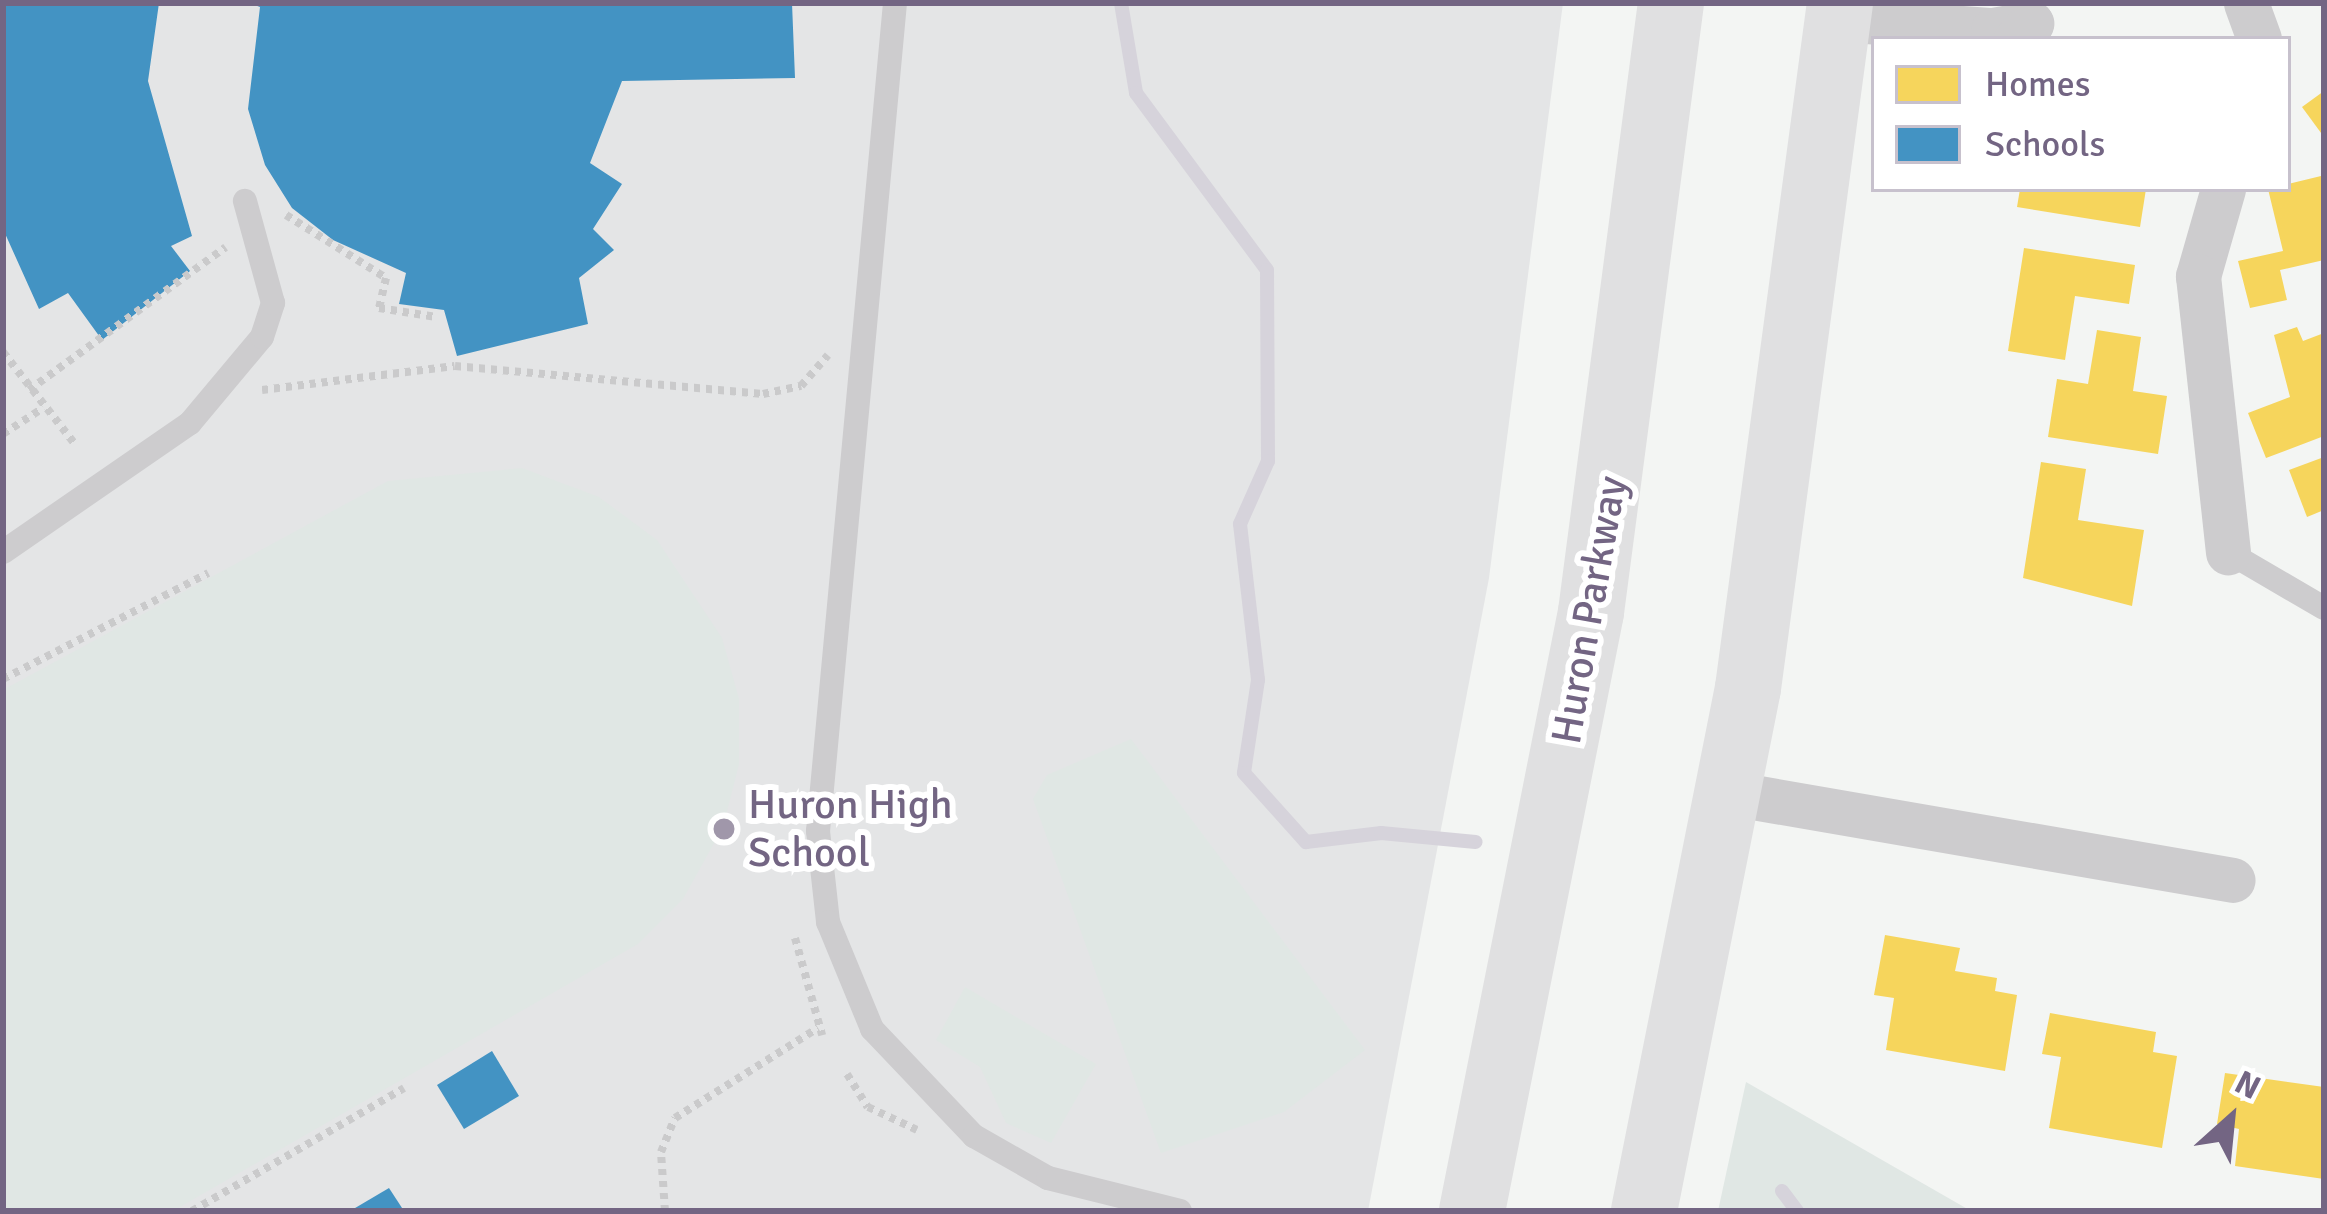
<!DOCTYPE html>
<html>
<head>
<meta charset="utf-8">
<style>
	body { margin:0 }
	#map { position:relative; width:2327px; height:1214px; overflow:hidden; background:#f3f5f3; font-family:Signika,sans-serif }
	div>[style] { position:absolute }
	.built>* { inset:0; background:#e4e5e6 }
	.green>* { inset:0; background:#e0e7e4 }
	.homes>* { inset:0; background:#f6d55c }
	.schools>* { inset:0; background:#4393c3 }
	.stream>* { height:14px; margin:-7px; padding:0 7px; transform-origin:7px; border-radius:7px; background:#d6d3db }
	.path>* { height:8px; margin-top:-4px; transform-origin:0; background:repeating-linear-gradient(90deg,#cacacb 0 6px,transparent 0 12px) }
	.lane>* { height:24px; margin:-12px; padding:0 12px; transform-origin:12px; border-radius:12px; background:#cdccce }
	.street>* { height:45px; margin:-22.5px; padding:0 22.5px; transform-origin:22.5px; border-radius:22.5px; background:#cdccce }
	.secondary>* { height:66px; margin:-33px; padding:0 33px; transform-origin:33px; border-radius:33px; background:#e0e0e1 }
	.dots>* { width:33px; height:33px; translate:-50% -50%; box-sizing:border-box; border:6px solid #fff; border-radius:50% }
	span { translate:-50% -50%; white-space:nowrap; text-align:center; line-height:1.15; -webkit-text-stroke:12px #fff; paint-order:stroke }
	.street-label { font-size:42px; color:#736583 }
	.poi-label { font-size:42px; color:#736583 }
	.left { translate:0 -50%; text-align:left }
	.frame { position:absolute; inset:0; border:6px solid #736583; pointer-events:none }
	.legend { position:absolute; left:1871px; top:36px; width:420px; height:156px; box-sizing:border-box; background:#fff; border:3px solid #c7c1cd; margin:0; padding:15px 21px; list-style:none; font-size:36px; color:#736583 }
	.legend li { display:flex; align-items:center; gap:24px; height:60px }
	.legend b { width:60px; border:3px solid #c7c1cd }
	.north { position:absolute; left:2171px; top:1058px; width:120px; height:120px; -webkit-text-stroke:9px #fff; paint-order:stroke; rotate:27deg; font-size:33px; font-weight:700; line-height:48px; text-align:center; color:#736583 }
	.north::after { content:''; display:block; margin:auto; width:42px; height:54px; background:#736583; clip-path:polygon(50% 0,100% 100%,50% 72%,0 100%) }
</style>
</head>
<body>
<div id="map">
	<div class="built">
		<i style="clip-path:polygon(3px 3px,1563px 3px,1489px 578px,1368px 1211px,3px 1211px)"></i>
	</div>
	<div class="green">
		<i style="clip-path:polygon(522px 468px,599px 497px,657px 540px,722px 638px,739px 699px,739px 764px,723px 827px,683px 899px,638px 944px,173px 1211px,3px 1211px,3px 690px,388px 481px)"></i>
		<i style="clip-path:polygon(1131px 739px,1365px 1050px,1284px 1112px,1161px 1153px,1033px 799px,1047px 775px)"></i>
		<i style="clip-path:polygon(965px 987px,1096px 1064px,1051px 1143px,1006px 1123px,980px 1067px,936px 1040px)"></i>
		<i style="clip-path:polygon(1746px 1082px,1971px 1211px,1718px 1211px)"></i>
	</div>
	<div class="homes">
		<i style="clip-path:polygon(2324px 91px,2324px 137px,2302px 107px)"></i>
		<i style="clip-path:polygon(2321px 176px,2324px 260px,2280px 270px,2287px 300px,2250px 308px,2238px 261px,2283px 251px,2268px 189px)"></i>
		<i style="clip-path:polygon(2020px 189px,2146px 189px,2140px 227px,2017px 207px)"></i>
		<i style="clip-path:polygon(2024px 248px,2135px 265px,2129px 304px,2075px 296px,2065px 360px,2008px 351px)"></i>
		<i style="clip-path:polygon(2297px 327px,2303px 341px,2324px 333px,2324px 436px,2266px 458px,2248px 413px,2290px 397px,2274px 335px)"></i>
		<i style="clip-path:polygon(2097px 330px,2141px 337px,2133px 391px,2167px 396px,2158px 454px,2048px 437px,2057px 379px,2088px 384px)"></i>
		<i style="clip-path:polygon(2324px 457px,2324px 510px,2307px 517px,2289px 470px)"></i>
		<i style="clip-path:polygon(2041px 462px,2086px 469px,2078px 520px,2144px 530px,2132px 606px,2023px 578px)"></i>
		<i style="clip-path:polygon(1885px 935px,1960px 948px,1955px 971px,1997px 978px,1995px 991px,2017px 995px,2005px 1071px,1886px 1050px,1894px 998px,1874px 995px)"></i>
		<i style="clip-path:polygon(2050px 1013px,2156px 1032px,2153px 1052px,2177px 1056px,2162px 1148px,2049px 1128px,2061px 1057px,2042px 1054px)"></i>
		<i style="clip-path:polygon(2225px 1073px,2324px 1087px,2324px 1179px,2235px 1166px,2239px 1129px,2217px 1124px)"></i>
	</div>
	<div class="schools">
		<i style="clip-path:polygon(3px 3px,159px 3px,148px 81px,192px 236px,171px 246px,190px 271px,102px 340px,68px 293px,39px 309px,3px 229px)"></i>
		<i style="clip-path:polygon(249px 3px,792px 3px,795px 78px,622px 81px,590px 163px,622px 184px,593px 229px,614px 250px,579px 278px,588px 324px,457px 356px,444px 310px,399px 304px,406px 273px,333px 240px,292px 208px,265px 165px,248px 109px,260px 7px)"></i>
		<i style="clip-path:polygon(492px 1051px,519px 1096px,464px 1129px,437px 1085px)"></i>
		<i style="clip-path:polygon(389px 1188px,404px 1211px,350px 1211px)"></i>
	</div>
	<div class="stream">
		<i style="left:1121px;top:3px;width:91px;rotate:80.5deg"></i>
		<i style="left:1136px;top:93px;width:220px;rotate:53.5deg"></i>
		<i style="left:1267px;top:270px;width:191px;rotate:89.7deg"></i>
		<i style="left:1268px;top:461px;width:69px;rotate:114deg"></i>
		<i style="left:1240px;top:524px;width:157px;rotate:83.4deg"></i>
		<i style="left:1258px;top:680px;width:94px;rotate:98.6deg"></i>
		<i style="left:1244px;top:773px;width:93px;rotate:48.1deg"></i>
		<i style="left:1306px;top:842px;width:76px;rotate:-6.8deg"></i>
		<i style="left:1381px;top:833px;width:95px;rotate:5.4deg"></i>
		<i style="left:1782px;top:1191px;width:25px;rotate:53deg"></i>
	</div>
	<div class="path">
		<i style="left:286px;top:215px;width:118px;rotate:32.2deg"></i>
		<i style="left:386px;top:278px;width:31px;rotate:103deg"></i>
		<i style="left:379px;top:308px;width:58px;rotate:9deg"></i>
		<i style="left:3px;top:352px;width:117px;rotate:52deg"></i>
		<i style="left:29px;top:390px;width:243px;rotate:-36deg"></i>
		<i style="left:262px;top:390px;width:194px;rotate:-7.1deg"></i>
		<i style="left:455px;top:366px;width:309px;rotate:5.2deg"></i>
		<i style="left:763px;top:394px;width:39px;rotate:-12deg"></i>
		<i style="left:801px;top:386px;width:41px;rotate:-48.9deg"></i>
		<i style="left:3px;top:434px;width:48px;rotate:-33deg"></i>
		<i style="left:3px;top:679px;width:231px;rotate:-27.3deg"></i>
		<i style="left:795px;top:938px;width:101px;rotate:74.4deg"></i>
		<i style="left:847px;top:1074px;width:39px;rotate:58deg"></i>
		<i style="left:868px;top:1107px;width:54px;rotate:25.1deg"></i>
		<i style="left:192px;top:1211px;width:245px;rotate:-30.1deg"></i>
		<i style="left:665px;top:1211px;width:59px;rotate:-93.9deg"></i>
		<i style="left:661px;top:1152px;width:37px;rotate:-68deg"></i>
		<i style="left:675px;top:1118px;width:169px;rotate:-32.2deg"></i>
	</div>
	<div class="lane">
		<i style="left:895px;top:3px;width:832px;rotate:95.31deg"></i>
		<i style="left:818px;top:831px;width:92px;rotate:83.7deg"></i>
		<i style="left:828px;top:922px;width:116px;rotate:67.6deg"></i>
		<i style="left:872px;top:1029px;width:148px;rotate:46.4deg"></i>
		<i style="left:974px;top:1136px;width:85px;rotate:29.6deg"></i>
		<i style="left:1048px;top:1178px;width:136px;rotate:14deg"></i>
		<i style="left:3px;top:552px;width:227px;rotate:-34.6deg"></i>
		<i style="left:190px;top:423px;width:112px;rotate:-50.1deg"></i>
		<i style="left:262px;top:337px;width:36px;rotate:-72deg"></i>
		<i style="left:273px;top:303px;width:106px;rotate:-105.4deg"></i>
		<i style="left:2228px;top:552px;width:111px;rotate:30.3deg"></i>
	</div>
	<div class="street">
		<i style="left:2246px;top:3px;width:38px;rotate:70deg"></i>
		<i style="left:1838px;top:19px;width:155px;rotate:4.1deg"></i>
		<i style="left:1993px;top:30px;width:39px;rotate:-10deg"></i>
		<i style="left:2031px;top:23px;width:22px;rotate:133deg"></i>
		<i style="left:2223px;top:189px;width:91px;rotate:106deg"></i>
		<i style="left:2198px;top:276px;width:278px;rotate:83.8deg"></i>
		<i style="left:1730px;top:793px;width:510px;rotate:9.81deg"></i>
	</div>
	<div class="secondary">
		<i style="left:1472px;top:1211px;width:611px;rotate:-78.76deg"></i>
		<i style="left:1591px;top:612px;width:614px;rotate:-82.52deg"></i>
		<i style="left:1644px;top:1211px;width:533px;rotate:-78.75deg"></i>
		<i style="left:1748px;top:688px;width:691px;rotate:-82.35deg"></i>
	</div>
	<div class="dots">
		<i style="left:724px;top:829px;background:#a097aa"></i>
	</div>
	<div class="street-label">
		<span style="left:1590px;top:610px;rotate:-80deg">Huron Parkway</span>
	</div>
	<div class="poi-label">
		<span class="left" style="left:748px;top:829px">Huron High<br>School</span>
	</div>
	<div class="frame"></div>
	<ul class="legend">
	<li><b style="height:33px;background:#f6d55c"></b>Homes</li>
	<li><b style="height:33px;background:#4393c3"></b>Schools</li>
	</ul>
	<div class="north">N</div>
</div>
</body>
</html>
